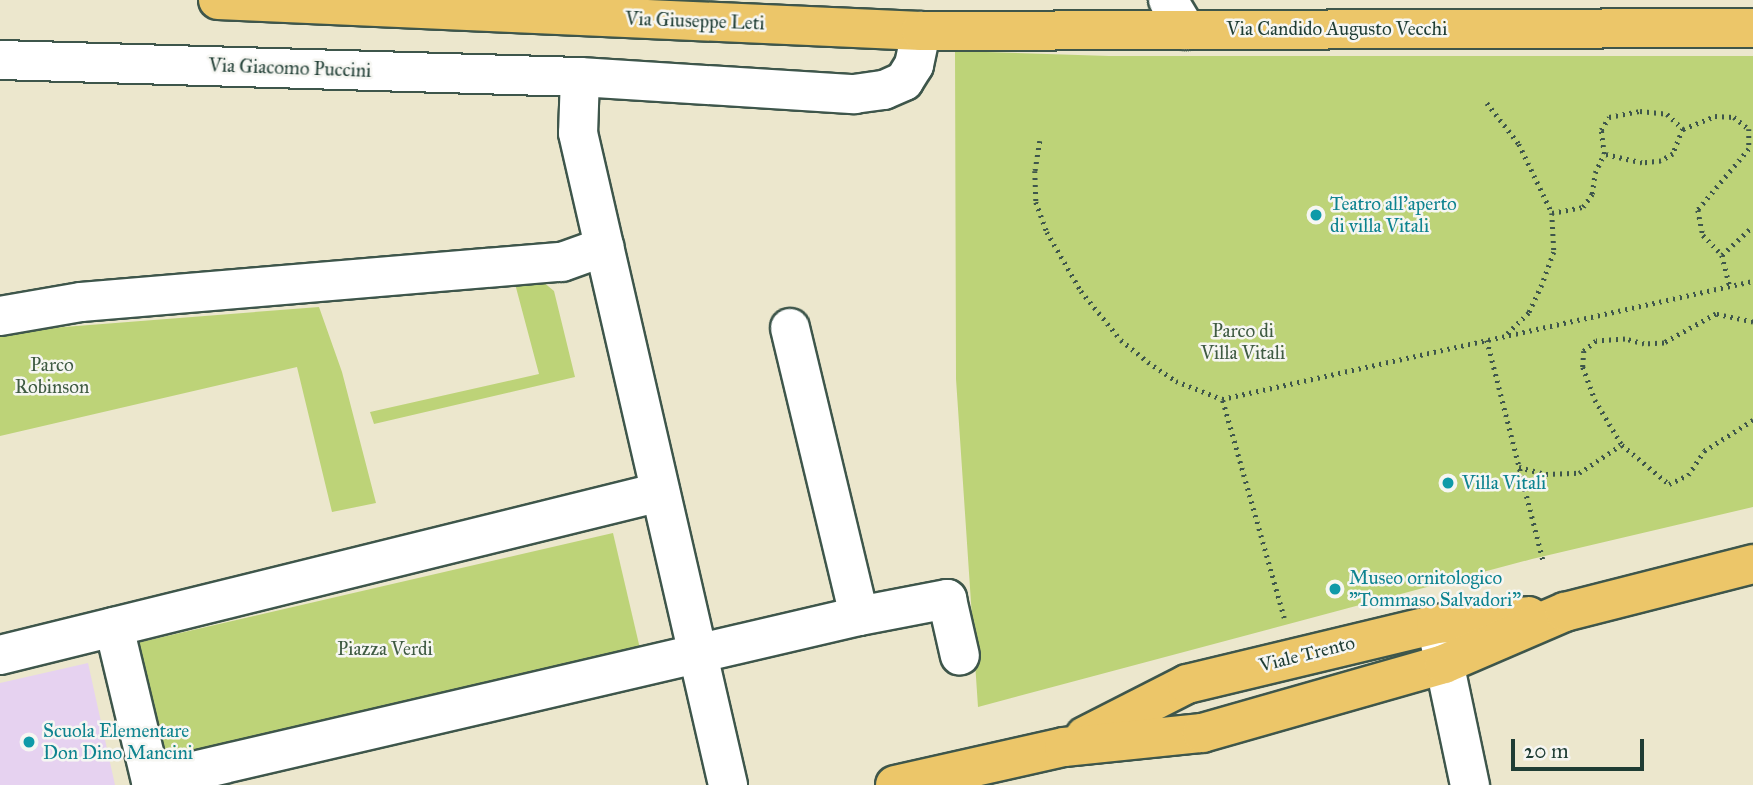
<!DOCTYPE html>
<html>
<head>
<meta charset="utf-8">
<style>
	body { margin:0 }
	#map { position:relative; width:1753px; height:785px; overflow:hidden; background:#ece7cd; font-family:"IM FELL Great Primer",serif }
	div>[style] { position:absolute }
	.built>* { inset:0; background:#e6d2f0 }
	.green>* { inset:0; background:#bdd378 }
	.path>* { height:4.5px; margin-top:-2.25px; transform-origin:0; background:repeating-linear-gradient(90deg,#3e564b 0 2px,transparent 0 7px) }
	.roads { filter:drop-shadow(2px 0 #3e564b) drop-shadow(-2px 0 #3e564b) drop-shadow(0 2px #3e564b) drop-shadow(0 -2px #3e564b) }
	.minor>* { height:38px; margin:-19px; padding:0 19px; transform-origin:19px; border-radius:19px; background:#fff }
	.major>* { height:38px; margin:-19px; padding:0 19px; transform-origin:19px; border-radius:19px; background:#ecc669 }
	.dots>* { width:19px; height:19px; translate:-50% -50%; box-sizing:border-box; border:4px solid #f6f6f2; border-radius:50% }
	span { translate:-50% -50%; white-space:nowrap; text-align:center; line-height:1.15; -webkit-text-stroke:5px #f6f6f2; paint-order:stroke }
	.street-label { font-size:19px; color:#1f3d34 }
	.culture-label { font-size:19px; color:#0d838f }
	.left { translate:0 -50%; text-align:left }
	.park-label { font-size:19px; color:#3f5b42 }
	.scale { position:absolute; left:1511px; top:739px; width:133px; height:32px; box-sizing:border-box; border:4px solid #1f3d34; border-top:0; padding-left:9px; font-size:21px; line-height:24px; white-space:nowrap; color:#1f3d34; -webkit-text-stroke:5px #f6f6f2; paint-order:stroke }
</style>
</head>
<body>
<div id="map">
	<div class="built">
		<i style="clip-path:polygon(88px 663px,115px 785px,0 785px,0 683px)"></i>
	</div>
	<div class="green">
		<i style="clip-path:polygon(955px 51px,1109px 56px,1753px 56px,1753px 507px,1532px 559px,978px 707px,956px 379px)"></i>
		<i style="clip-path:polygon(514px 280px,542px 281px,554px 291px,575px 377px,374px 424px,370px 412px,539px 374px)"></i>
		<i style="clip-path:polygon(319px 307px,342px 372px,376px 503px,332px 512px,297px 367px,0 436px,0 332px)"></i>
		<i style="clip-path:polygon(613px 533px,641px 653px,156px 765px,128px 645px)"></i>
	</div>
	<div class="path">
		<i style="left:1487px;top:103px;width:52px;rotate:52deg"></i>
		<i style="left:1519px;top:144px;width:76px;rotate:64.4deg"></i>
		<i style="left:1552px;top:213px;width:39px;rotate:87deg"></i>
		<i style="left:1554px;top:252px;width:35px;rotate:110deg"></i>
		<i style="left:1542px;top:285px;width:31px;rotate:115deg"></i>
		<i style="left:1529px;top:313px;width:32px;rotate:136deg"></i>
		<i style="left:1683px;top:129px;width:35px;rotate:-22deg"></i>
		<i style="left:1715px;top:116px;width:19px;rotate:3deg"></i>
		<i style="left:1734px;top:117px;width:19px;rotate:39deg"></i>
		<i style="left:1749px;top:129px;width:20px;rotate:90deg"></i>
		<i style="left:1749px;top:149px;width:80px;rotate:129.9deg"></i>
		<i style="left:1698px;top:210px;width:25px;rotate:79deg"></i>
		<i style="left:1703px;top:235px;width:28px;rotate:46deg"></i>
		<i style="left:1722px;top:255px;width:33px;rotate:76deg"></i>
		<i style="left:1040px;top:141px;width:30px;rotate:99deg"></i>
		<i style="left:1035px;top:171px;width:31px;rotate:88deg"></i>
		<i style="left:1036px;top:202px;width:32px;rotate:70deg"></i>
		<i style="left:1047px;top:232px;width:68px;rotate:60deg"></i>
		<i style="left:1081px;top:291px;width:63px;rotate:50.8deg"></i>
		<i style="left:1121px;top:340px;width:35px;rotate:39deg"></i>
		<i style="left:1148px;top:362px;width:34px;rotate:34deg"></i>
		<i style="left:1176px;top:381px;width:49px;rotate:21.4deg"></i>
		<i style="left:1552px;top:213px;width:32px;rotate:-11deg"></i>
		<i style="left:1583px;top:207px;width:16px;rotate:-55deg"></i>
		<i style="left:1592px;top:194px;width:21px;rotate:-82deg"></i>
		<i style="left:1595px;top:173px;width:21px;rotate:-65deg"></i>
		<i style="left:1604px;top:154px;width:24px;rotate:-97deg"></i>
		<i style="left:1601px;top:130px;width:15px;rotate:-58deg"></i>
		<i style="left:1609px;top:117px;width:32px;rotate:-11deg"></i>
		<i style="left:1640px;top:111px;width:27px;rotate:6deg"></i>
		<i style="left:1667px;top:114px;width:22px;rotate:43deg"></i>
		<i style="left:1683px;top:129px;width:27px;rotate:112deg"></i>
		<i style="left:1673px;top:154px;width:14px;rotate:150deg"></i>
		<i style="left:1661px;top:161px;width:19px;rotate:174deg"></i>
		<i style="left:1642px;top:163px;width:39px;rotate:-167deg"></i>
		<i style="left:1722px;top:255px;width:42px;rotate:-43.1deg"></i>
		<i style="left:1753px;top:322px;width:38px;rotate:-168deg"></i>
		<i style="left:1716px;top:314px;width:60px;rotate:150.9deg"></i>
		<i style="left:1664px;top:343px;width:20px;rotate:177deg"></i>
		<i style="left:1644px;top:344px;width:20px;rotate:-165deg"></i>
		<i style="left:1625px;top:339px;width:29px;rotate:176deg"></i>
		<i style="left:1596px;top:341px;width:16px;rotate:140deg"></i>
		<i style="left:1584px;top:351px;width:16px;rotate:94deg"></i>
		<i style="left:1583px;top:367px;width:35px;rotate:70deg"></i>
		<i style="left:1595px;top:400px;width:52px;rotate:59deg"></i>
		<i style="left:1622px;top:445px;width:61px;rotate:39.7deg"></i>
		<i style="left:1669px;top:484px;width:21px;rotate:-25deg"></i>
		<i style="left:1688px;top:475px;width:29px;rotate:-56deg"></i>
		<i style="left:1704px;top:451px;width:58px;rotate:-32.3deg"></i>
		<i style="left:1487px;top:340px;width:227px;rotate:75.7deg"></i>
		<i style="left:1519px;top:467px;width:28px;rotate:15deg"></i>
		<i style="left:1546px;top:474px;width:33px;rotate:-2deg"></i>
		<i style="left:1579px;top:473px;width:50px;rotate:-33.7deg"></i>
		<i style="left:1284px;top:618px;width:228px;rotate:-105.8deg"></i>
		<i style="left:1222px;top:399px;width:544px;rotate:-12.53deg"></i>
	</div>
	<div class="roads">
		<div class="minor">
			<i style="left:1168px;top:0;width:35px;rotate:59deg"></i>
			<i style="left:0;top:60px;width:580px;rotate:1.68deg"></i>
			<i style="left:580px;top:77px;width:275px;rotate:3.6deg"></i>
			<i style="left:854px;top:94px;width:30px;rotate:-8deg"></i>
			<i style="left:884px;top:90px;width:22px;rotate:-24deg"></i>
			<i style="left:904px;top:81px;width:19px;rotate:-58deg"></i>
			<i style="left:914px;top:65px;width:35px;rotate:-78deg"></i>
			<i style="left:580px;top:77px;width:56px;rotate:92deg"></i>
			<i style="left:578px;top:133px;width:669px;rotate:77.04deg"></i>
			<i style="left:0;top:316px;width:82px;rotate:-9.8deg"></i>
			<i style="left:81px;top:302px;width:483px;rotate:-4.8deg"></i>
			<i style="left:562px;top:262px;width:45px;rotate:-19.7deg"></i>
			<i style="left:790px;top:328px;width:296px;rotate:76.5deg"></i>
			<i style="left:1436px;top:624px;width:165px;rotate:78.1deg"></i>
			<i style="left:114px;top:627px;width:163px;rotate:76.5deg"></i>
			<i style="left:0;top:655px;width:680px;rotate:-13.87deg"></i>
			<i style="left:151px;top:781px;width:727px;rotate:-13.12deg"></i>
			<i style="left:859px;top:616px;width:90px;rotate:-10.9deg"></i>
			<i style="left:947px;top:599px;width:58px;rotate:77.2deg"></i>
		</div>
		<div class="major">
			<i style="left:218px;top:0;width:704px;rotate:2.52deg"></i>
			<i style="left:921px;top:31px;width:832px;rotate:-0.21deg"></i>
			<i style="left:1085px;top:736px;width:114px;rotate:-27deg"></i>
			<i style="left:1187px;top:684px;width:256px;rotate:-13.5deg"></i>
			<i style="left:1436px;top:624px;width:93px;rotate:-4.9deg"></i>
			<i style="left:895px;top:785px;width:173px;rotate:-12.7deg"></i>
			<i style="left:1064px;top:747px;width:139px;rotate:-5.8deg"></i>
			<i style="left:1202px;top:733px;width:252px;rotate:-15.9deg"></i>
			<i style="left:1444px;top:664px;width:132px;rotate:-23.3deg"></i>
			<i style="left:1565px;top:612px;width:194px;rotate:-14.3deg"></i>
		</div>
	</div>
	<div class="dots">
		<i style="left:1316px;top:215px;background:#0f9aa8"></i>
		<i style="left:1448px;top:483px;background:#0f9aa8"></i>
		<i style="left:1335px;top:589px;background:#0f9aa8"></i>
		<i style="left:29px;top:742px;background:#0f9aa8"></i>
	</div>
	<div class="street-label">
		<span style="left:695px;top:21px;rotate:2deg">Via Giuseppe Leti</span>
		<span style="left:1337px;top:29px">Via Candido Augusto Vecchi</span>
		<span style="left:290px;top:68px;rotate:2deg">Via Giacomo Puccini</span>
		<span style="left:1307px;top:654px;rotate:-14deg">Viale Trento</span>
	</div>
	<div class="culture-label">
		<span class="left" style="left:1330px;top:215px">Teatro all'aperto<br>di villa Vitali</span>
		<span class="left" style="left:1462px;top:483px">Villa Vitali</span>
		<span class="left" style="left:1349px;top:589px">Museo ornitologico<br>"Tommaso Salvadori"</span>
		<span class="left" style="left:43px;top:742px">Scuola Elementare<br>Don Dino Mancini</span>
	</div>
	<div class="park-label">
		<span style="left:1243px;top:342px">Parco di<br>Villa Vitali</span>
		<span style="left:52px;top:376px">Parco<br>Robinson</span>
		<span style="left:385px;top:649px">Piazza Verdi</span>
	</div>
	<div class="scale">20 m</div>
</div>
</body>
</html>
